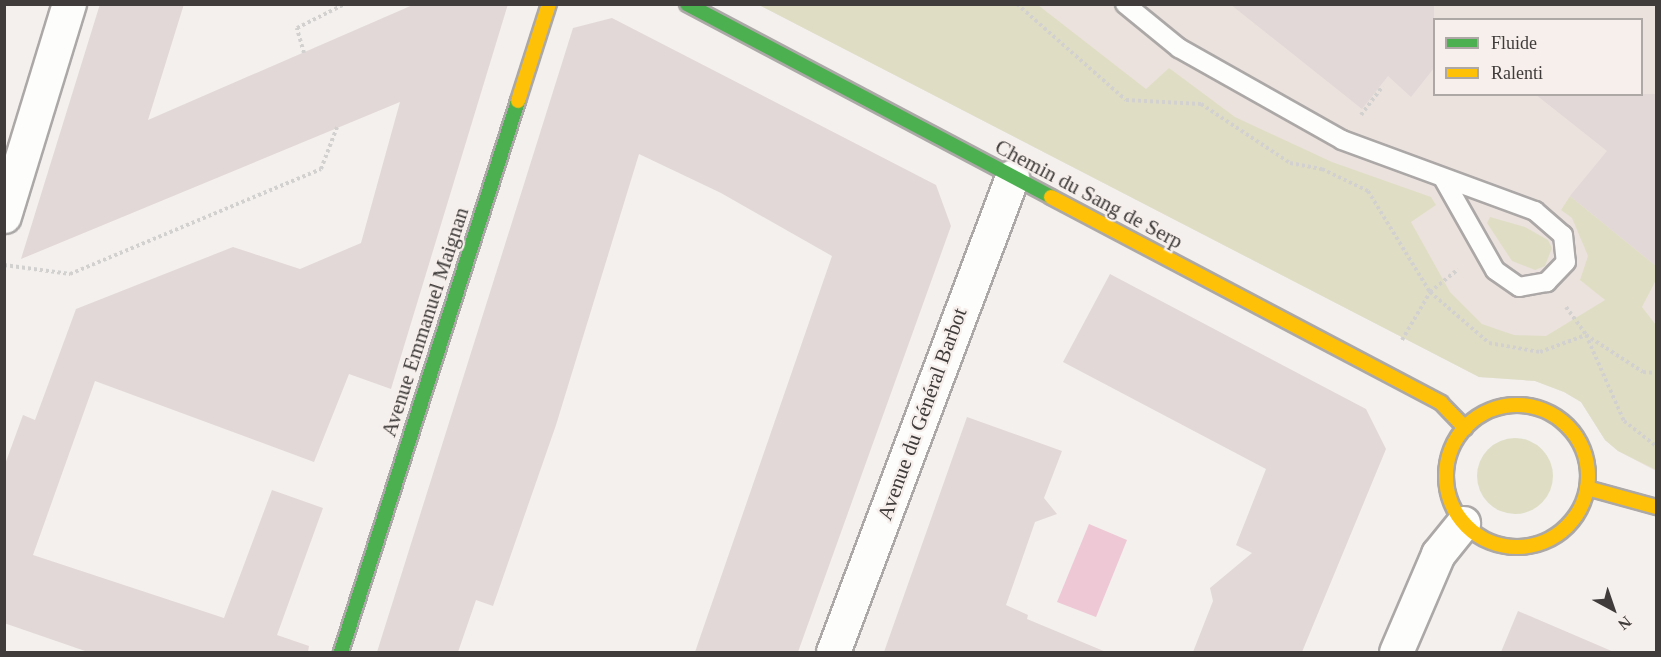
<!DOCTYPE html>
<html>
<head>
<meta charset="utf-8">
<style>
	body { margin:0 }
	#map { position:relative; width:1661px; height:657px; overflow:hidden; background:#f3f0ee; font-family:"Times New Roman",serif }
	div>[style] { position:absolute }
	.built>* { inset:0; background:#ebe2dd }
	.green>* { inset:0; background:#dfdec5 }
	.round { border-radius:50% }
	.water>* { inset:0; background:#eec8d5 }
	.building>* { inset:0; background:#e2d8d7 }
	.path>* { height:4px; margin-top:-2px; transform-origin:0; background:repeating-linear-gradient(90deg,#d3d1d0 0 3px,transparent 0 6px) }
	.roads { filter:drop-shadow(2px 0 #aba8a7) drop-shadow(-2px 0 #aba8a7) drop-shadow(0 2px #aba8a7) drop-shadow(0 -2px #aba8a7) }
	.lane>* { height:18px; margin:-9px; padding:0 9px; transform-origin:9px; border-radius:9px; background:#fdfdfc }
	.street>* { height:33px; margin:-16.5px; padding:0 16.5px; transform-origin:16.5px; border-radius:16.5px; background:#fdfdfc }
	.fast>* { height:14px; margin:-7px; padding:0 7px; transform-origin:7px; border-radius:7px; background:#4caf50 }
	.slow>* { height:14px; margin:-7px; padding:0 7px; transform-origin:7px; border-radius:7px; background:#ffc107 }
	.slow>.ring { margin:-7px; padding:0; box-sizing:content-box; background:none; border:14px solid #ffc107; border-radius:50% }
	span { translate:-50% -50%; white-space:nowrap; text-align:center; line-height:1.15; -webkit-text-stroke:4.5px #f6efeb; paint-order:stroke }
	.street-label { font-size:21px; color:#3f3c3b }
	.frame { position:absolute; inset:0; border:6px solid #3f3c3b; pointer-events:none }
	.legend { position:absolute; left:1433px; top:18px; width:210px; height:78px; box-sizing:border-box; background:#f6efeb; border:2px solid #ada7a5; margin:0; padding:8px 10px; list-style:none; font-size:18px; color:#3f3c3b }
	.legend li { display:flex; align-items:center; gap:12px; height:30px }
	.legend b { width:30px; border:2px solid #ada7a5 }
	.north { position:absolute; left:1583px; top:579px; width:60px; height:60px; -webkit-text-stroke:4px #f6efeb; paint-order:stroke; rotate:140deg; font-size:16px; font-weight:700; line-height:24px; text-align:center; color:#3f3c3b }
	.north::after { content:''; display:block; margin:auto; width:21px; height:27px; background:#3f3c3b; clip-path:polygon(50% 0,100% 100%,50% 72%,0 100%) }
</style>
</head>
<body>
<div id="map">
	<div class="built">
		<i style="clip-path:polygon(evenodd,759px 5px,1656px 5px,1656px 471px,1618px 451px,1605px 440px,1581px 402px,1564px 392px,1535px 381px,1479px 377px,759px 5px,1434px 20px,1642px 20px,1642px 94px,1434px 94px,1434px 20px)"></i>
	</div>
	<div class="green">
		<i style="clip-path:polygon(759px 5px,1038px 5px,1146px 89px,1169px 68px,1235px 117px,1332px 162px,1431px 197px,1436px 205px,1411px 222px,1450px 292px,1482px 324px,1514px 335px,1546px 336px,1605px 300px,1580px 280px,1588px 256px,1572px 218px,1561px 210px,1570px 196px,1656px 266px,1656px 280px,1642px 307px,1656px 325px,1656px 470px,1618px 451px,1605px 440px,1581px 402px,1564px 392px,1535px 381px,1479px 377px)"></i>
		<i style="clip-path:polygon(1490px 217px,1525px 227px,1548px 240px,1552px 248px,1545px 266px,1535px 270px,1512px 261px,1487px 223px)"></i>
		<i class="round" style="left:1477px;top:438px;width:76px;height:76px"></i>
	</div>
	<div class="water">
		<i style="clip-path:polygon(1089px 524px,1127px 540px,1096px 617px,1057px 602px)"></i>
	</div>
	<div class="building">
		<i style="clip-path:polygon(100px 4px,184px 4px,148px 120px,415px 4px,508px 4px,391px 389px,349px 374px,314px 462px,95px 381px,33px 555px,224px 618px,272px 490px,323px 508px,277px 635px,309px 646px,308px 652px,88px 652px,4px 623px,4px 467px,23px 415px,35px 420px,76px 309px,233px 247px,300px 269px,361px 243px,400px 102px,21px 259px)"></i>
		<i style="clip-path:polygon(1230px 4px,1434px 4px,1434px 68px,1411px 97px,1388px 76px,1362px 109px)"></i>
		<i style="clip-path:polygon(612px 18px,936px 185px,951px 226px,798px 652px,695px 652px,832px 256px,721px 193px,639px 154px,556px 425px,493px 606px,476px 600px,458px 652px,377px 652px,573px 28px)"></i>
		<i style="clip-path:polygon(1535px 94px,1656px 94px,1656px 266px,1570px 196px,1607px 151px)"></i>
		<i style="clip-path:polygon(1110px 274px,1366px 409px,1386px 449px,1302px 652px,1193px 652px,1213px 601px,1210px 588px,1252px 553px,1236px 545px,1266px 469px,1063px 362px)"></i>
		<i style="clip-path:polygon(967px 417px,1062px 451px,1044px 498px,1057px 514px,1035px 522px,1006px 605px,1028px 615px,1027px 619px,1106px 652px,884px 652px)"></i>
		<i style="clip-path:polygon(1518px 611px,1614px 652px,1501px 652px)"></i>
	</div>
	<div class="path">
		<i style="left:1017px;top:4px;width:145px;rotate:41.4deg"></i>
		<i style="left:1126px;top:100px;width:75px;rotate:3.1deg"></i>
		<i style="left:1201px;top:104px;width:107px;rotate:33.5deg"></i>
		<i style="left:1290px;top:163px;width:33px;rotate:11deg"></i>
		<i style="left:1322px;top:169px;width:51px;rotate:25.6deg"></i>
		<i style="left:1368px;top:191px;width:119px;rotate:58.5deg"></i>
		<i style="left:1430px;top:292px;width:78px;rotate:40.8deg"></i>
		<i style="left:1489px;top:343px;width:52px;rotate:10deg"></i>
		<i style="left:1540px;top:352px;width:49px;rotate:-20.3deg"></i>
		<i style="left:1586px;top:335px;width:94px;rotate:66.2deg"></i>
		<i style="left:1624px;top:421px;width:41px;rotate:38deg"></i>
		<i style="left:304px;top:53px;width:26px;rotate:-106deg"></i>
		<i style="left:297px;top:28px;width:54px;rotate:-26.6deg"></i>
		<i style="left:1361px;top:115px;width:36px;rotate:-53deg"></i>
		<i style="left:4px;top:265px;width:67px;rotate:7.8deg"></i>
		<i style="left:70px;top:274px;width:272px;rotate:-22.7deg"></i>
		<i style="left:321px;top:169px;width:45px;rotate:-69.1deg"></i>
		<i style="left:1566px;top:307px;width:34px;rotate:54deg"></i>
		<i style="left:1586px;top:335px;width:68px;rotate:33deg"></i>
		<i style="left:1643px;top:372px;width:13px;rotate:4deg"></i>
		<i style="left:1402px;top:340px;width:56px;rotate:-59.7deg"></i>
		<i style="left:1430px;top:292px;width:36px;rotate:-39deg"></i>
	</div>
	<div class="roads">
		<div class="lane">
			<i style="left:1125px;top:4px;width:70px;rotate:39.2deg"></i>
			<i style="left:1179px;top:48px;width:187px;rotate:29.4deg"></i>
			<i style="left:1342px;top:140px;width:206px;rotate:20.2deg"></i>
			<i style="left:1535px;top:211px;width:37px;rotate:41deg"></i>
			<i style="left:1563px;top:235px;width:27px;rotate:84deg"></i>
			<i style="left:1566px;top:262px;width:28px;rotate:134deg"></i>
			<i style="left:1547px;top:282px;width:28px;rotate:170deg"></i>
			<i style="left:1519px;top:287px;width:29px;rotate:-145deg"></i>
			<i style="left:1495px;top:270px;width:103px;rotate:-119.5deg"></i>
		</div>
		<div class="street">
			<i style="left:4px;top:216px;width:222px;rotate:-73deg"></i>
			<i style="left:833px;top:652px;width:508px;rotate:-69.35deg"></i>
			<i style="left:1396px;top:652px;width:107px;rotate:-66.8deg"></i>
			<i style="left:1438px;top:554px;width:40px;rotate:-51deg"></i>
		</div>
		<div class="fast">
			<i style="left:687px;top:4px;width:412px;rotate:27.9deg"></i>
			<i style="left:341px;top:652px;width:579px;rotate:-72.19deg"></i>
		</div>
		<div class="slow">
			<i style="left:518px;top:101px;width:102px;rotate:-72.3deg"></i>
			<i style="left:1051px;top:197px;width:441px;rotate:27.8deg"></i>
			<i style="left:1441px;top:403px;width:35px;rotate:46deg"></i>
			<i class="ring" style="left:1446px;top:405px;width:128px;height:128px"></i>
			<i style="left:1587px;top:488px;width:72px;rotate:15.4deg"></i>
		</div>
	</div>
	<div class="street-label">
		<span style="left:1089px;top:194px;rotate:28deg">Chemin du Sang de Serp</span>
		<span style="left:425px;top:322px;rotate:-72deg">Avenue Emmanuel Maignan</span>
		<span style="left:922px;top:414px;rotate:-70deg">Avenue du Général Barbot</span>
	</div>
	<div class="frame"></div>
	<ul class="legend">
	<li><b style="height:8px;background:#4caf50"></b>Fluide</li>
	<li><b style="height:8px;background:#ffc107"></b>Ralenti</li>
	</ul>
	<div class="north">N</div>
</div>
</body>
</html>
